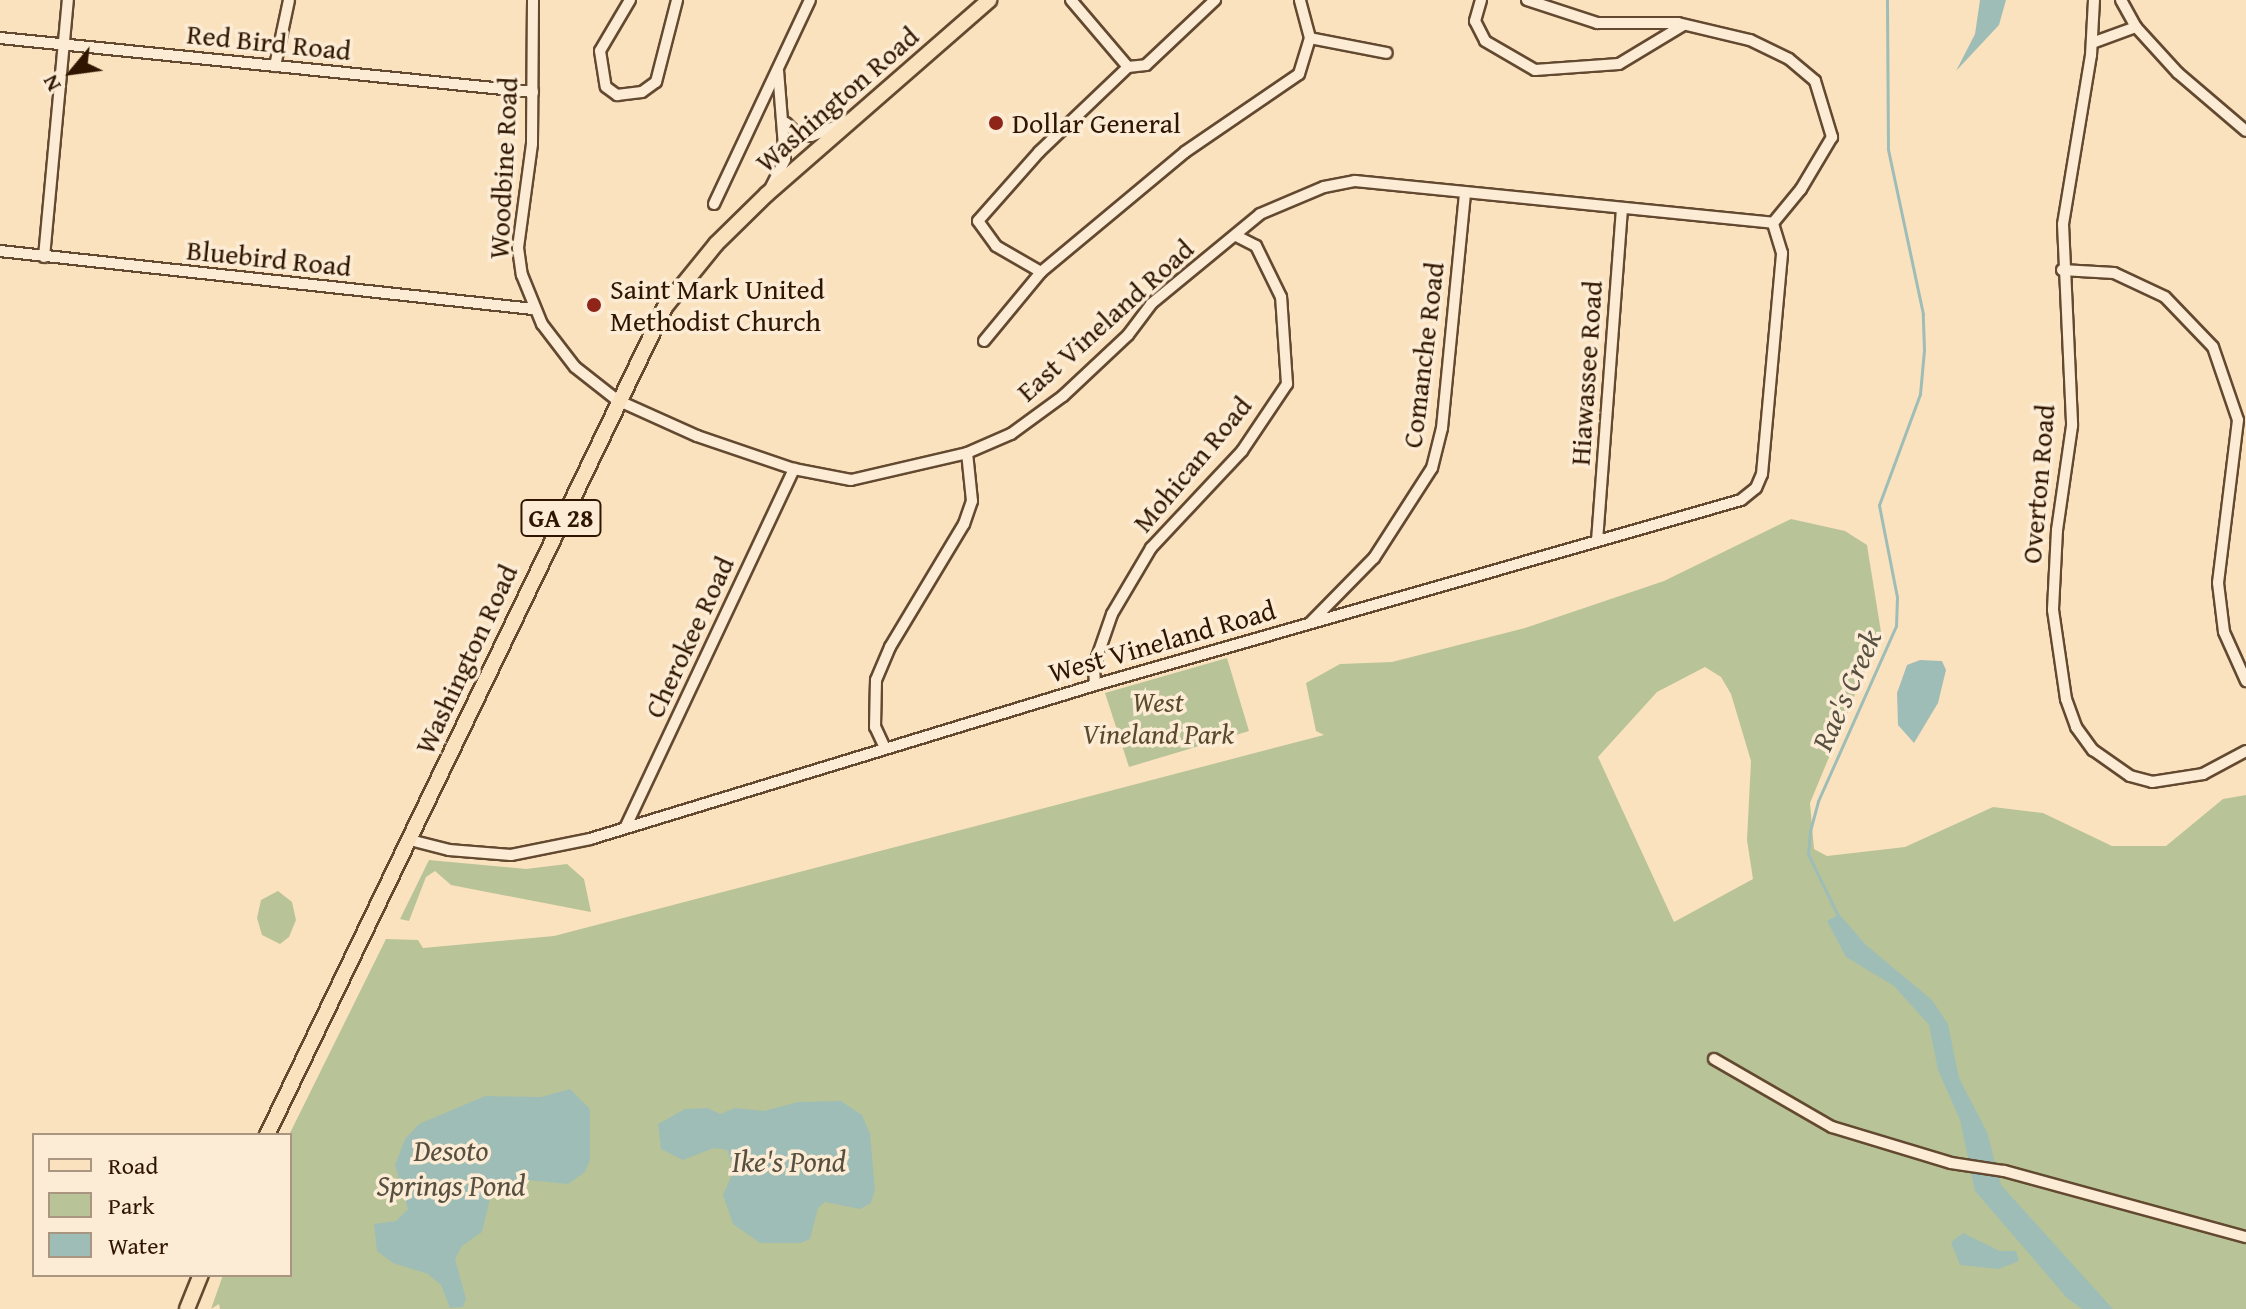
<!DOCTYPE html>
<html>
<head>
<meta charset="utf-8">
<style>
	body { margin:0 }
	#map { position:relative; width:2246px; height:1309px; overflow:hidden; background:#fbe2bf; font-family:"Gentium Book Plus",serif }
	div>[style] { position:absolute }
	.green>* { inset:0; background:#b8c497 }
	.water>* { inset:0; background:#9fbdb7 }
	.stream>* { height:3px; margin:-1.5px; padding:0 1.5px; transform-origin:1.5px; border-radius:1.5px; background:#9fbdb7 }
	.roads { filter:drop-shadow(2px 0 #634930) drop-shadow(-2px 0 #634930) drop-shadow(0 2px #634930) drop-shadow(0 -2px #634930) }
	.minor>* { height:10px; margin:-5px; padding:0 5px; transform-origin:5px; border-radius:5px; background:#fcecd5 }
	.major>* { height:14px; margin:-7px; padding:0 7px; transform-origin:7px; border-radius:7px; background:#fbe2bf }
	.dots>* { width:22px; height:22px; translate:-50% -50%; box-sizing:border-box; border:4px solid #fcecd5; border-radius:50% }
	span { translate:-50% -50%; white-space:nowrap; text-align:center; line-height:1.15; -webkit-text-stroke:7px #fcecd5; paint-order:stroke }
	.shield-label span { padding:2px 6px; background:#fcecd5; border:2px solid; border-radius:6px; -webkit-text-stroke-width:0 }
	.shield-label { font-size:26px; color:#301600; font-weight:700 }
	.street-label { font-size:28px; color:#301600 }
	.poi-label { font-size:28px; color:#301600 }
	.left { translate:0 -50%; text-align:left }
	.park-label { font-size:28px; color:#594a2d; font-style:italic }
	.water-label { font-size:30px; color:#575040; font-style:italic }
	.legend { position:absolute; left:32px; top:1133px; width:260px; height:144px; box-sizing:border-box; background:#fcecd5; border:2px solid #aa9680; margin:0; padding:10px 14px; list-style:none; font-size:24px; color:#301600 }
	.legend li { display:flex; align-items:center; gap:16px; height:40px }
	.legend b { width:40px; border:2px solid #aa9680 }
	.north { position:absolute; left:32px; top:32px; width:80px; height:80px; -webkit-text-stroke:6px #fcecd5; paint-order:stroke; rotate:241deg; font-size:22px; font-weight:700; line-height:32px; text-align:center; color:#301600 }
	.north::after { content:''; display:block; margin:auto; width:28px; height:36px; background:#301600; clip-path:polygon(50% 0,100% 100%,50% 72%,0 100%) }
</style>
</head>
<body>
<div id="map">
	<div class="green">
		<i style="clip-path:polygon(evenodd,1791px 519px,1845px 531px,1867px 545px,1881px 632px,1810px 803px,1814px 849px,1827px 856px,1905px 847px,1993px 807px,2043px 813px,2112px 846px,2166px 846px,2223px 799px,2246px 795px,2246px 1309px,220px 1309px,219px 1304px,211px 1309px,223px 1275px,290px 1275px,289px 1135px,386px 939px,418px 940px,423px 948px,554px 936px,1324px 735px,1316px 731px,1306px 683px,1340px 664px,1392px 662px,1525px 628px,1664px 581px,1791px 519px,1705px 667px,1721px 677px,1731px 694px,1751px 761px,1747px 840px,1753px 879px,1674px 922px,1598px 757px,1657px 692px,1705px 667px)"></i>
		<i style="clip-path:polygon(1227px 658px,1249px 731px,1129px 767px,1105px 693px)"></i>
		<i style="clip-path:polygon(429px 860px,526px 869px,567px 864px,584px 879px,591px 912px,451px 885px,435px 871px,426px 877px,409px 921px,400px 919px)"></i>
		<i style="clip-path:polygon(278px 891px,292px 902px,296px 920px,289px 937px,280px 944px,262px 935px,257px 918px,261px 900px)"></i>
	</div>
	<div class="water">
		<i style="clip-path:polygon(1980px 0,2006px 0,1999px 25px,1956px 71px,1975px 34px)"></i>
		<i style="clip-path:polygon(1920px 660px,1942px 661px,1946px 670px,1938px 703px,1914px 743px,1898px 725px,1897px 693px,1907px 665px)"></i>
		<i style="clip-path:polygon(1839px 914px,1866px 945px,1932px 1000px,1948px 1024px,1959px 1078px,1987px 1132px,2001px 1185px,2113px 1309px,2082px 1309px,2067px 1298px,1975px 1191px,1960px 1120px,1938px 1070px,1929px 1025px,1894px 986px,1846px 957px,1827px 921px)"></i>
		<i style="clip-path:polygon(570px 1089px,590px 1109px,590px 1160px,585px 1172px,568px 1184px,517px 1179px,490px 1199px,482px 1232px,462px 1246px,455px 1259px,466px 1299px,463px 1307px,450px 1308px,441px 1285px,428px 1274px,393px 1263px,377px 1251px,374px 1224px,396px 1221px,408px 1209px,395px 1165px,405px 1139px,419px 1124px,485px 1096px,541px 1097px)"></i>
		<i style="clip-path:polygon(841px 1101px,862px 1115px,870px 1134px,875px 1190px,871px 1203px,860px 1209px,825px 1202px,818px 1208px,810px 1239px,801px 1243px,760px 1243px,733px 1224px,723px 1195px,734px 1170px,727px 1150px,714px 1148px,683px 1160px,661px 1149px,658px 1124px,685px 1109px,708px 1108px,720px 1114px,735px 1108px,764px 1111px,798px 1102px)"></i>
		<i style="clip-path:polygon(1963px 1233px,2000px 1251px,2016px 1251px,2019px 1261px,1999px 1269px,1960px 1265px,1951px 1242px)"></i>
	</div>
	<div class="stream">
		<i style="left:1839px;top:918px;width:71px;rotate:-115.8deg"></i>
		<i style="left:1808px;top:854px;width:23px;rotate:-85deg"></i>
		<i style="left:1810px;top:831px;width:31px;rotate:-75deg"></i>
		<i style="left:1818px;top:801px;width:192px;rotate:-66deg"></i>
		<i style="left:1896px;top:626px;width:29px;rotate:-88deg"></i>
		<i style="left:1897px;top:597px;width:94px;rotate:-101.1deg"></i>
		<i style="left:1879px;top:505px;width:118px;rotate:-69.7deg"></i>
		<i style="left:1920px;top:394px;width:44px;rotate:-84.8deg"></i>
		<i style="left:1924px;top:350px;width:36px;rotate:-92deg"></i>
		<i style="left:1923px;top:314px;width:169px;rotate:-102deg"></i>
		<i style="left:1888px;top:149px;width:149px;rotate:-90.4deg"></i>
	</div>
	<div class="roads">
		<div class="minor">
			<i style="left:533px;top:0;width:144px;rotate:90.4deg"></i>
			<i style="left:532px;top:144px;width:105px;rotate:97.7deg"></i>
			<i style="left:518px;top:248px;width:27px;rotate:82deg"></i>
			<i style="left:522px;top:275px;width:53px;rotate:67.8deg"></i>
			<i style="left:542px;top:324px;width:54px;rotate:52.5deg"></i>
			<i style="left:575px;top:367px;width:53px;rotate:38.2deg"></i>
			<i style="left:617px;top:400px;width:88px;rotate:24.2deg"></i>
			<i style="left:697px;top:436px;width:102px;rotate:18.8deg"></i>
			<i style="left:794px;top:469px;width:58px;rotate:10.9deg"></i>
			<i style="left:851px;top:480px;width:119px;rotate:-13.1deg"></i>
			<i style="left:967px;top:453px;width:48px;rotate:-23.4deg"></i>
			<i style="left:1011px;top:434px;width:64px;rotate:-36.2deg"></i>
			<i style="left:1063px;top:396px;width:89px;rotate:-43.2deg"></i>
			<i style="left:1128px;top:335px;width:39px;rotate:-53deg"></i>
			<i style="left:1151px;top:304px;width:141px;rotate:-39.5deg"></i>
			<i style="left:1260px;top:214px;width:69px;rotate:-22.9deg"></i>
			<i style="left:1324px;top:187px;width:32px;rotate:-11deg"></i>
			<i style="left:1355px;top:181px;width:420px;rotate:5.7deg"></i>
			<i style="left:630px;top:0;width:59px;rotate:120.5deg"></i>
			<i style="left:600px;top:51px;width:36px;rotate:81deg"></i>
			<i style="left:606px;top:87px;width:14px;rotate:36deg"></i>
			<i style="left:617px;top:95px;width:25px;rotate:-7deg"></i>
			<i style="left:642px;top:92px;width:17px;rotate:-36deg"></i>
			<i style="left:656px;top:82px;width:85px;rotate:-75.6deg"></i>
			<i style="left:1071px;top:0;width:88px;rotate:49.6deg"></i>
			<i style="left:1128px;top:67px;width:18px;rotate:-6deg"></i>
			<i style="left:1146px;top:65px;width:95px;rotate:-43.3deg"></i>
			<i style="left:1481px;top:0;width:22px;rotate:106deg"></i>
			<i style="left:1475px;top:21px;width:22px;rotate:63deg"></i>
			<i style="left:1485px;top:41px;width:58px;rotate:30.1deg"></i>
			<i style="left:1535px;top:70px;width:84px;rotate:-4.1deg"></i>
			<i style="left:1619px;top:64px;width:74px;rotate:-31.1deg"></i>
			<i style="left:1527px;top:0;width:74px;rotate:18.2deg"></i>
			<i style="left:1597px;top:23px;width:81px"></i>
			<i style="left:1678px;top:23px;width:74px;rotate:13.3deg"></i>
			<i style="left:1750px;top:40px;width:43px;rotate:26deg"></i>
			<i style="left:1789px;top:59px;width:34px;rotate:40deg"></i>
			<i style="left:1815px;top:81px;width:59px;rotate:73.1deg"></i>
			<i style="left:1832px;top:137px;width:61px;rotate:120.8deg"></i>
			<i style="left:1801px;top:189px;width:44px;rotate:129.5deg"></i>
			<i style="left:2094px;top:0;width:55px;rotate:93.1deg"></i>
			<i style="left:2091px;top:55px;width:171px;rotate:99.4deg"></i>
			<i style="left:2063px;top:224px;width:202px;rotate:87.4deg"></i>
			<i style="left:2072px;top:426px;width:105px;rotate:98.2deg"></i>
			<i style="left:2057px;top:530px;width:80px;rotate:92.9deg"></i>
			<i style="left:2053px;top:610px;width:90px;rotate:81.7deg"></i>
			<i style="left:2066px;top:699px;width:30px;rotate:70deg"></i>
			<i style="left:2076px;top:727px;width:29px;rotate:54deg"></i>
			<i style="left:2093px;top:750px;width:45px;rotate:35.1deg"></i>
			<i style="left:2130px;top:776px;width:23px;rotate:15deg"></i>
			<i style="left:2152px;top:782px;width:52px;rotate:-8.9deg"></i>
			<i style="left:2203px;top:774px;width:49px;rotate:-28.1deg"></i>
			<i style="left:2121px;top:0;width:31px;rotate:61deg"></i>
			<i style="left:2136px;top:27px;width:62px;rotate:47.6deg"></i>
			<i style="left:2178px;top:73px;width:89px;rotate:40.5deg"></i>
			<i style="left:0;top:38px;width:536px;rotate:5.79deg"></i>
			<i style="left:1310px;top:38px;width:78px;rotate:11deg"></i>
			<i style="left:2092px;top:43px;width:47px;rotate:-20deg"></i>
			<i style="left:275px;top:66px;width:67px;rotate:-78deg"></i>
			<i style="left:1128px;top:67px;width:123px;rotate:136.3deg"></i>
			<i style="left:1039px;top:152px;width:92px;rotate:131.5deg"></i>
			<i style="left:978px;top:221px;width:31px;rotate:54deg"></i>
			<i style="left:996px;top:246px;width:52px;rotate:30deg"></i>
			<i style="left:1041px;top:272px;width:187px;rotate:-39.8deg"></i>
			<i style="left:1185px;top:152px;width:138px;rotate:-34.4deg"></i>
			<i style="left:1299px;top:74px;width:38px;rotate:-73deg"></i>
			<i style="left:1310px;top:38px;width:39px;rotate:-105deg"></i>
			<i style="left:786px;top:123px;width:16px;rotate:45deg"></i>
			<i style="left:797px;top:134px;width:14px;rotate:8deg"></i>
			<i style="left:811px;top:136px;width:28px;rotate:-21deg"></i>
			<i style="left:771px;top:187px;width:31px;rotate:-63deg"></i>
			<i style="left:785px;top:159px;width:88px;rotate:-94.5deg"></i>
			<i style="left:714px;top:204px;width:225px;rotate:-64.8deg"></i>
			<i style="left:0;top:251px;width:536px;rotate:6.21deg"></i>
			<i style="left:44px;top:257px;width:258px;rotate:-84.7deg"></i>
			<i style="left:2062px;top:270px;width:52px;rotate:3.3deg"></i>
			<i style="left:2114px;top:273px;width:56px;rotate:25.2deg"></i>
			<i style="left:2165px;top:297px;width:69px;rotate:46.2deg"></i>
			<i style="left:2213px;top:347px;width:77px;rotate:71.1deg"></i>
			<i style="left:2238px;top:420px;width:164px;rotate:97deg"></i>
			<i style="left:2218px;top:583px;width:49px;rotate:83deg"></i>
			<i style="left:2224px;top:632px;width:54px;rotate:65.8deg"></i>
			<i style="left:984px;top:341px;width:89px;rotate:-50.4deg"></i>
			<i style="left:1597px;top:541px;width:333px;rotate:-85.7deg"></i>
			<i style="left:1311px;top:622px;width:90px;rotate:-45.5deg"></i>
			<i style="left:1374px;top:558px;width:107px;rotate:-57.2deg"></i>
			<i style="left:1432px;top:468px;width:41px;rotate:-76deg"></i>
			<i style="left:1442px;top:428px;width:235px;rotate:-84.4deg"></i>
			<i style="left:1095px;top:685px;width:19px;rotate:-93deg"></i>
			<i style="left:1094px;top:666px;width:55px;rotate:-70.9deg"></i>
			<i style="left:1112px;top:614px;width:77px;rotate:-59.4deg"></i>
			<i style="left:1151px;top:548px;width:133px;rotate:-46.8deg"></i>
			<i style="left:1242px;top:451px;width:81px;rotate:-56.1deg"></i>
			<i style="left:1287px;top:384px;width:87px;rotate:-93.9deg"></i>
			<i style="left:1281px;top:297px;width:57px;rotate:-116.1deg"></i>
			<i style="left:1256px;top:246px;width:22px;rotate:-153deg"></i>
			<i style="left:885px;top:748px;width:23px;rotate:-115deg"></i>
			<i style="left:875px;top:727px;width:47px;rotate:-88.8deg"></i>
			<i style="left:876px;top:680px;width:36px;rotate:-67deg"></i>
			<i style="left:890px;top:647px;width:144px;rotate:-59deg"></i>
			<i style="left:964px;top:524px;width:24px;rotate:-71deg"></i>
			<i style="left:972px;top:501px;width:48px;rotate:-95.9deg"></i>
			<i style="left:626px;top:826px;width:395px;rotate:-64.8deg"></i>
			<i style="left:410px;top:840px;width:40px;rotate:14.4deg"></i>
			<i style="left:449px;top:850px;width:62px;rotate:4.6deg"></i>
			<i style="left:511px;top:855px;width:81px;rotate:-11.4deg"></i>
			<i style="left:590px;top:839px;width:528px;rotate:-16.96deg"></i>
			<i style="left:1095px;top:685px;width:672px;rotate:-15.98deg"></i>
			<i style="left:1741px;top:500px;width:19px;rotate:-39deg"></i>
			<i style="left:1756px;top:488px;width:15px;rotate:-67deg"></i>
			<i style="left:1762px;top:474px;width:222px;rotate:-84.8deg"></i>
			<i style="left:1782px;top:253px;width:31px;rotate:-107deg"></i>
			<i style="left:1714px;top:1059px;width:136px;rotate:30deg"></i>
			<i style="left:1832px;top:1127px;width:124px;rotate:16.8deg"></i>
			<i style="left:1951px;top:1163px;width:54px;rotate:8.6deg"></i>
			<i style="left:2004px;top:1171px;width:251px;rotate:15.3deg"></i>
		</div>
		<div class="major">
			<i style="left:267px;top:1135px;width:919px;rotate:-64.33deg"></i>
			<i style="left:665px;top:307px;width:81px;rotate:-51deg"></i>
			<i style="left:716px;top:244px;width:71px;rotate:-44.4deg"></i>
			<i style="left:767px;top:194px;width:295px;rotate:-41.1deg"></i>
			<i style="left:187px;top:1309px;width:37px;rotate:-68deg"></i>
		</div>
	</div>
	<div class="dots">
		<i style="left:996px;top:123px;background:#8f2418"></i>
		<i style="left:594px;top:305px;background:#8f2418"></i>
	</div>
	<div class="shield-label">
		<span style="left:561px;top:518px">GA 28</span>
	</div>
	<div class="street-label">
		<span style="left:269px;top:42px;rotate:6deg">Red Bird Road</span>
		<span style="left:837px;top:99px;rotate:-41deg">Washington Road</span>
		<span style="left:503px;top:168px;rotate:-87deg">Woodbine Road</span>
		<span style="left:269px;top:258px;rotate:6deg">Bluebird Road</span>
		<span style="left:1105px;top:320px;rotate:-42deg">East Vineland Road</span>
		<span style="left:1423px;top:355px;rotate:-83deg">Comanche Road</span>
		<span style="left:1586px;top:373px;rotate:-86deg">Hiawassee Road</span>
		<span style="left:1192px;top:464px;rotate:-50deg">Mohican Road</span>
		<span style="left:2038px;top:484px;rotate:-85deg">Overton Road</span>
		<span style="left:689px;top:637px;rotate:-65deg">Cherokee Road</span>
		<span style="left:1162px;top:641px;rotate:-16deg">West Vineland Road</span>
		<span style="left:466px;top:659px;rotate:-65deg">Washington Road</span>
	</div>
	<div class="poi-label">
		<span class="left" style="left:1012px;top:123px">Dollar General</span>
		<span class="left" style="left:610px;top:305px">Saint Mark United<br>Methodist Church</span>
	</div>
	<div class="park-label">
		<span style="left:1158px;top:718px">West<br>Vineland Park</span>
	</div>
	<div class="water-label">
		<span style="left:1846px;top:690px;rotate:-66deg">Rae's Creek</span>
		<span style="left:451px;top:1167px">Desoto<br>Springs Pond</span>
		<span style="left:789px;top:1161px">Ike's Pond</span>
	</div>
	<ul class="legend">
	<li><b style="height:10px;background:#fbe2bf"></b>Road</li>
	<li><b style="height:22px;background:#b8c497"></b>Park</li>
	<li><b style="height:22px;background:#9fbdb7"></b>Water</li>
	</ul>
	<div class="north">N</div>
</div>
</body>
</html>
